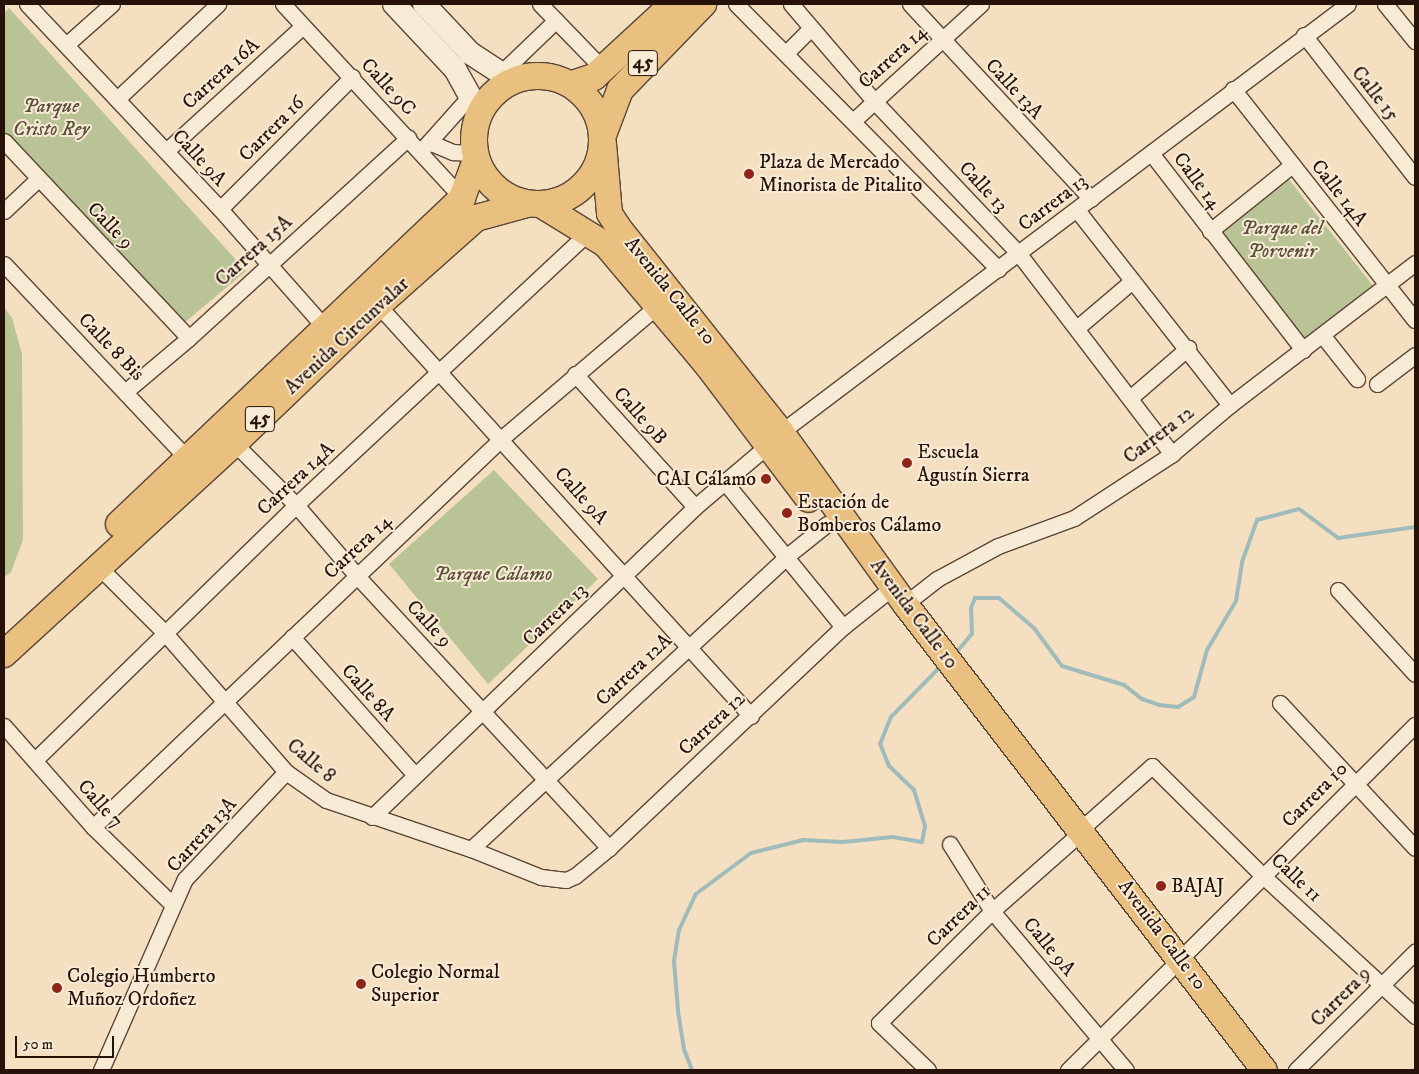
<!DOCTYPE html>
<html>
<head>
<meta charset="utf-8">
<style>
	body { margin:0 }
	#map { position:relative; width:1419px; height:1074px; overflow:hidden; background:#f4e0c0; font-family:"IM FELL DW Pica",serif }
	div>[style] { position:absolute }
	.green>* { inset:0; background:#b9c395 }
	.stream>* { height:4px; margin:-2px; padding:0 2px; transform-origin:2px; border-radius:2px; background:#a0bbbc }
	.roads { filter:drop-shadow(1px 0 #5a4637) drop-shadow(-1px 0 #5a4637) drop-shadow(0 1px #5a4637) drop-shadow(0 -1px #5a4637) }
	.minor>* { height:15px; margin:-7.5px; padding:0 7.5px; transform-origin:7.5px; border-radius:7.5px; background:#f8ebd6 }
	.secondary>* { height:22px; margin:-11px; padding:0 11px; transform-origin:11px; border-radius:11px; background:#f8ebd6 }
	.primary>* { height:25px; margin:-12.5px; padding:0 12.5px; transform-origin:12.5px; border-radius:12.5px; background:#eac080 }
	.trunk>* { height:26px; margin:-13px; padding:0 13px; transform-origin:13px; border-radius:13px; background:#eac080 }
	.trunk>.ring { margin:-13px; padding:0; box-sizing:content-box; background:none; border:26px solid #eac080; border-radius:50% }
	.dots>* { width:14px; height:14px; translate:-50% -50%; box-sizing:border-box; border:2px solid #f8ebd6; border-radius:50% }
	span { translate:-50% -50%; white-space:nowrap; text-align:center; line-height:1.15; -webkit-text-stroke:4px #f8ebd6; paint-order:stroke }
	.shield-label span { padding:1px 4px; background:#f8ebd6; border:1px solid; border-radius:4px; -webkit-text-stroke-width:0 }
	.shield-label { font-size:19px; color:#271209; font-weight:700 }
	.street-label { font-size:20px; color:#271209 }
	.park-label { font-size:20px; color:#5a503a; font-style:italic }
	.poi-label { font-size:20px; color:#271209 }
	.left { translate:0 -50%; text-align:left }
	.right { translate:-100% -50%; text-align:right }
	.frame { position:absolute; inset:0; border:5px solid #271209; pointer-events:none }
	.scale { position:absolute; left:15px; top:1036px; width:99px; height:22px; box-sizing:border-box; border:2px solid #271209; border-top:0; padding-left:6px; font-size:15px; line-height:18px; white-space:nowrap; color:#271209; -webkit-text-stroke:4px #f8ebd6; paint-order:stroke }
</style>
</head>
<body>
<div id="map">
	<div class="green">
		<i style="clip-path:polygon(9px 8px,246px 271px,184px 323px,4px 131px,4px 13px)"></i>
		<i style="clip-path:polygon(1287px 177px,1374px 287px,1306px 340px,1221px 233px)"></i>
		<i style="clip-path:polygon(4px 307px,12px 318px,22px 354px,23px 540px,11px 572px,4px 578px)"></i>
		<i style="clip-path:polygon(494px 470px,598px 579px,488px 684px,389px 564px)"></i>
	</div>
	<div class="stream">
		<i style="left:955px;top:654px;width:26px;rotate:-50deg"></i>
		<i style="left:972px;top:634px;width:26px;rotate:-92deg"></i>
		<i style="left:971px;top:608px;width:11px;rotate:-68deg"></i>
		<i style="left:975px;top:598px;width:24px"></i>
		<i style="left:999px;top:598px;width:46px;rotate:40.6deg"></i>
		<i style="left:1034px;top:628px;width:47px;rotate:53.6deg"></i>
		<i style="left:1062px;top:666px;width:65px;rotate:17deg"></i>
		<i style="left:1124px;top:685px;width:23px;rotate:38deg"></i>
		<i style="left:1142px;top:699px;width:18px;rotate:19deg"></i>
		<i style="left:1159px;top:705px;width:19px;rotate:6deg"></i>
		<i style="left:1178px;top:707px;width:19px;rotate:-32deg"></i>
		<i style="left:1194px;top:697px;width:49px;rotate:-74.5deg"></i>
		<i style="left:1207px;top:650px;width:57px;rotate:-59.4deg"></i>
		<i style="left:1236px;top:601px;width:39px;rotate:-81deg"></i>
		<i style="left:1242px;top:562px;width:45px;rotate:-70.3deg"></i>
		<i style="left:1257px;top:520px;width:43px;rotate:-14.7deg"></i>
		<i style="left:1299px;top:509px;width:49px;rotate:36.6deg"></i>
		<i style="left:1338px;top:538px;width:78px;rotate:-8.1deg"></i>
		<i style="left:692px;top:1070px;width:22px;rotate:-111deg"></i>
		<i style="left:684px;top:1049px;width:39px;rotate:-99deg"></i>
		<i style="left:678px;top:1010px;width:49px;rotate:-94.7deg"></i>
		<i style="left:674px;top:961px;width:31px;rotate:-81deg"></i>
		<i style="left:679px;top:930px;width:40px;rotate:-65deg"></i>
		<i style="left:696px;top:894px;width:69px;rotate:-36.7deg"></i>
		<i style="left:751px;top:853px;width:54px;rotate:-14deg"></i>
		<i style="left:803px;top:840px;width:40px;rotate:2.9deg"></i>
		<i style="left:843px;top:842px;width:50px;rotate:-5.7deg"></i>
		<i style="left:893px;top:837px;width:29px;rotate:10deg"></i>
		<i style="left:922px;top:842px;width:16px;rotate:-79deg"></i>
		<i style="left:925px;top:826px;width:38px;rotate:-107deg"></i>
		<i style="left:914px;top:790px;width:35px;rotate:-136deg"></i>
		<i style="left:889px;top:766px;width:24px;rotate:-112deg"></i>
		<i style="left:880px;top:744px;width:29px;rotate:-68deg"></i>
		<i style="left:891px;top:717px;width:73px;rotate:-45.6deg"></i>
	</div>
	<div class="roads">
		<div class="minor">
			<i style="left:27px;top:4px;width:282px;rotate:46.7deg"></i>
			<i style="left:220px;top:209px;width:164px;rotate:48.5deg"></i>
			<i style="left:283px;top:4px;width:264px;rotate:47.3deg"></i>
			<i style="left:540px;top:4px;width:91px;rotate:45.9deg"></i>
			<i style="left:736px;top:4px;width:373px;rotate:45.3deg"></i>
			<i style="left:791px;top:4px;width:128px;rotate:49.4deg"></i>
			<i style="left:874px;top:101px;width:211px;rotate:46.5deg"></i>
			<i style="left:1019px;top:254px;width:252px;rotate:52.6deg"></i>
			<i style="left:910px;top:4px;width:266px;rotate:47.1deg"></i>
			<i style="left:1385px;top:4px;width:48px;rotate:51deg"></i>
			<i style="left:1304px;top:35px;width:180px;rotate:52deg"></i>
			<i style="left:67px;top:44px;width:60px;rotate:-41.6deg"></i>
			<i style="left:786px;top:53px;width:35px;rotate:-45deg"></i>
			<i style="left:501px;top:73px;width:76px;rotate:-43.9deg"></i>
			<i style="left:1233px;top:89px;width:294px;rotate:51.8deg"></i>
			<i style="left:117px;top:99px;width:139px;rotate:-43.2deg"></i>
			<i style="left:854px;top:120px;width:172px;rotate:-42.4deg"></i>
			<i style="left:4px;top:141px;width:270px;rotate:46.8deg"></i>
			<i style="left:429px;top:142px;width:26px;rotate:23deg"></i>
			<i style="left:453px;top:152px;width:22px;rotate:3deg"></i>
			<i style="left:166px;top:151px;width:185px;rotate:-42.4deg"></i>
			<i style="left:420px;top:152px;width:75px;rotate:-48.2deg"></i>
			<i style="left:1151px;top:153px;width:249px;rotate:52.3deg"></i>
			<i style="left:220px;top:209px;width:187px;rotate:-45deg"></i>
			<i style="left:1077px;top:210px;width:248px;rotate:51.9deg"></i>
			<i style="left:4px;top:211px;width:47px;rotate:-43.3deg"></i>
			<i style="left:1210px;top:231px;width:105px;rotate:-38.8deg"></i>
			<i style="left:4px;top:264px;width:268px;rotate:46.7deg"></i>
			<i style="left:378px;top:305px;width:555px;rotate:47.77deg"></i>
			<i style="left:1078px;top:327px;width:71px;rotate:-40.4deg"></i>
			<i style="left:1323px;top:336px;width:55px;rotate:51.7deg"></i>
			<i style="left:575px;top:374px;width:179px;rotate:47.9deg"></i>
			<i style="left:1377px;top:384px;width:48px;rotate:-37.3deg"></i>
			<i style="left:126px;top:391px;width:82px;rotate:-40.1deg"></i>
			<i style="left:189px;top:338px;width:297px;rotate:-42.4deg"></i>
			<i style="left:1130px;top:398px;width:77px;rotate:-40.8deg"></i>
			<i style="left:781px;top:432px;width:710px;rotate:-37.05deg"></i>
			<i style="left:230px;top:439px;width:93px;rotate:45deg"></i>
			<i style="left:296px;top:505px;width:94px;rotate:49.3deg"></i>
			<i style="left:357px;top:576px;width:371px;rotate:47.2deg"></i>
			<i style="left:724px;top:481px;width:188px;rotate:50.8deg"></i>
			<i style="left:99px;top:567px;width:92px;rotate:45deg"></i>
			<i style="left:164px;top:632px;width:186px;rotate:48.9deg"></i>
			<i style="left:286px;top:772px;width:49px;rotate:35deg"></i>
			<i style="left:326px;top:800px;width:153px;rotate:18.7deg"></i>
			<i style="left:471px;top:849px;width:75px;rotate:21.8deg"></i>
			<i style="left:541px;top:877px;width:25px;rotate:7deg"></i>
			<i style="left:566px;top:880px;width:10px;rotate:-24deg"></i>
			<i style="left:575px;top:876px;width:44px;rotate:-39.5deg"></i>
			<i style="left:609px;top:848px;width:322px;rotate:-43.4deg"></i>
			<i style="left:843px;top:627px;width:53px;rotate:-38.8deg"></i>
			<i style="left:1338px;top:590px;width:114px;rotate:47.5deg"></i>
			<i style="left:905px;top:604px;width:41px;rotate:-38deg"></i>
			<i style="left:937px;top:579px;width:69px;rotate:-28.4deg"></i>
			<i style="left:998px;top:546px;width:81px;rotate:-20.2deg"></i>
			<i style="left:1074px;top:518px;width:117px;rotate:-33.1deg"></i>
			<i style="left:1172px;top:454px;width:76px;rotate:-40.2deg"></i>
			<i style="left:1230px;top:405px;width:233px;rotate:-37.5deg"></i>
			<i style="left:292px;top:637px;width:183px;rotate:48.3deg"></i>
			<i style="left:1280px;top:703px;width:198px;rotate:47deg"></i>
			<i style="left:4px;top:726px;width:135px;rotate:48.6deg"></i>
			<i style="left:93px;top:827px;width:110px;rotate:44.3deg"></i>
			<i style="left:35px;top:760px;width:365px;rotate:-44.3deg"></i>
			<i style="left:296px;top:505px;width:400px;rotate:-43deg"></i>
			<i style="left:372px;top:817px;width:448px;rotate:-43.8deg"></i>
			<i style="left:695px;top:507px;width:96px;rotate:-40.3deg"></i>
			<i style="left:93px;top:827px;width:564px;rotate:-43.56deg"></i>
			<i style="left:502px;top:438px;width:205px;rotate:-40.4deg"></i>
			<i style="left:1081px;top:829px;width:95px;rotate:-41.6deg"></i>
			<i style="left:1152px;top:766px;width:156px;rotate:44.7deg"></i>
			<i style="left:1263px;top:876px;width:207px;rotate:42.6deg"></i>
			<i style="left:950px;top:844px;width:79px;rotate:57.9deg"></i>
			<i style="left:992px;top:911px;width:208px;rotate:49.9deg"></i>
			<i style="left:471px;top:849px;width:431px;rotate:-42.8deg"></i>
			<i style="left:787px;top:556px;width:51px;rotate:-38.7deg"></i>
			<i style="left:1180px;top:959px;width:332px;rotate:-44.9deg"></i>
			<i style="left:101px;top:1070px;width:209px;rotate:-66.3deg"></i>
			<i style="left:185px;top:879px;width:147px;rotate:-46.7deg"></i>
			<i style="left:928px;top:1070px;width:68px;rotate:-136.2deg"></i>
			<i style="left:879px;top:1023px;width:159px;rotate:-44.7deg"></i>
			<i style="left:992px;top:911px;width:106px;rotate:-41.5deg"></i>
			<i style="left:1068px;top:1070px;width:142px;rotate:-44.7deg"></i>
			<i style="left:1296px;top:1070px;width:168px;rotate:-44.8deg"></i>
		</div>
		<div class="secondary">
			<i style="left:394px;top:4px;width:89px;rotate:46.8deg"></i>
			<i style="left:455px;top:69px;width:51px;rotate:60.9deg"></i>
			<i style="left:424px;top:4px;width:67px;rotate:46.8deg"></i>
			<i style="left:470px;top:53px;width:37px;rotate:33deg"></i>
			<i style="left:501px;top:73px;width:25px;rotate:11deg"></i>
		</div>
		<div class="primary">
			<i style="left:603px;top:143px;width:70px;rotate:85.1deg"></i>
			<i style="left:609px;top:213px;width:17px;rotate:57deg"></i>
			<i style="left:618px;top:227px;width:262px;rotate:51.5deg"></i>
			<i style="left:781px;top:432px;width:212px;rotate:54.2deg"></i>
			<i style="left:905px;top:604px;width:588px;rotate:52.39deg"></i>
			<i style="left:540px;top:204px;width:76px;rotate:31.6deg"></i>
			<i style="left:605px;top:244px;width:157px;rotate:49.9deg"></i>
			<i style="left:706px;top:364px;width:169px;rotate:52.9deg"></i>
		</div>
		<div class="trunk">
			<i class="ring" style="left:474px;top:76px;width:102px;height:102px"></i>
			<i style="left:572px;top:84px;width:23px;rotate:-18deg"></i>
			<i style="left:594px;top:77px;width:108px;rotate:-42.7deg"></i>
			<i style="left:603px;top:135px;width:48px;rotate:-69.3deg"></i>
			<i style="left:620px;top:90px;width:120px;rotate:-46deg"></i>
			<i style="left:119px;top:524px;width:473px;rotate:-43.5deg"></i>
			<i style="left:462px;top:198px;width:40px;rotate:-69.8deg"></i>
			<i style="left:4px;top:654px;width:312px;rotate:-42.5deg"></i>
			<i style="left:234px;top:443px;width:199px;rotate:-43.8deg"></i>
			<i style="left:378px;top:305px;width:131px;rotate:-41.6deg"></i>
			<i style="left:476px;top:218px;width:53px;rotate:-15.4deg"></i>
		</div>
	</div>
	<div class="dots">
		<i style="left:749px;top:174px;background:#8f2418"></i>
		<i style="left:907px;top:463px;background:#8f2418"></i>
		<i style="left:766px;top:479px;background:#8f2418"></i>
		<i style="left:787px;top:513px;background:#8f2418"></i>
		<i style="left:1161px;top:886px;background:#8f2418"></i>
		<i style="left:361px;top:984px;background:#8f2418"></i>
		<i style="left:57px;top:988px;background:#8f2418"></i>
	</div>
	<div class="shield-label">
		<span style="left:643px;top:63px">45</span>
		<span style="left:260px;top:419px">45</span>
	</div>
	<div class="street-label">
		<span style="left:893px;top:57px;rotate:-42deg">Carrera 14</span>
		<span style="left:221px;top:74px;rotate:-42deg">Carrera 16A</span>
		<span style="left:388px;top:87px;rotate:47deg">Calle 9C</span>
		<span style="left:1014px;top:89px;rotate:47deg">Calle 13A</span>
		<span style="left:1375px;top:94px;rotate:52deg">Calle 15</span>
		<span style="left:272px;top:129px;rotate:-45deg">Carrera 16</span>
		<span style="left:199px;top:158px;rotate:47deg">Calle 9A</span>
		<span style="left:1197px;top:181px;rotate:53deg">Calle 14</span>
		<span style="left:983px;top:187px;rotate:47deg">Calle 13</span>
		<span style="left:1339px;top:193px;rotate:52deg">Calle 14A</span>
		<span style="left:1053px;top:203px;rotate:-37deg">Carrera 13</span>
		<span style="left:110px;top:226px;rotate:46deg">Calle 9</span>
		<span style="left:254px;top:251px;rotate:-42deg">Carrera 15A</span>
		<span style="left:670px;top:291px;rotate:51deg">Avenida Calle 10</span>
		<span style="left:347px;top:336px;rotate:-43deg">Avenida Circunvalar</span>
		<span style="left:111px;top:347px;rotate:46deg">Calle 8 Bis</span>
		<span style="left:640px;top:416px;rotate:48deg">Calle 9B</span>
		<span style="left:1159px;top:435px;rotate:-37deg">Carrera 12</span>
		<span style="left:296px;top:479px;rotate:-43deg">Carrera 14A</span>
		<span style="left:581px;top:496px;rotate:48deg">Calle 9A</span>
		<span style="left:358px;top:547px;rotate:-43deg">Carrera 14</span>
		<span style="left:914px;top:614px;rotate:53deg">Avenida Calle 10</span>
		<span style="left:555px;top:615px;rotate:-44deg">Carrera 13</span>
		<span style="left:429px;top:624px;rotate:47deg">Calle 9</span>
		<span style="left:634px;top:670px;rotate:-43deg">Carrera 12A</span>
		<span style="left:368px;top:693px;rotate:48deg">Calle 8A</span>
		<span style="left:712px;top:724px;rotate:-43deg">Carrera 12</span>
		<span style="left:311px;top:761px;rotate:40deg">Calle 8</span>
		<span style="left:1315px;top:795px;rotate:-45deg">Carrera 10</span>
		<span style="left:100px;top:804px;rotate:48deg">Calle 7</span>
		<span style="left:202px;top:835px;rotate:-48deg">Carrera 13A</span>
		<span style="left:1296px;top:878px;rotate:43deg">Calle 11</span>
		<span style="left:959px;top:916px;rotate:-44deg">Carrera 11</span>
		<span style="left:1162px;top:935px;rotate:53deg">Avenida Calle 10</span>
		<span style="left:1049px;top:947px;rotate:50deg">Calle 9A</span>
		<span style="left:1341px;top:997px;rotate:-45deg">Carrera 9</span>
	</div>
	<div class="park-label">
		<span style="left:51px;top:118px">Parque<br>Cristo Rey</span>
		<span style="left:1282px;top:240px">Parque del<br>Porvenir</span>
		<span style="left:493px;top:574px">Parque Cálamo</span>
	</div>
	<div class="poi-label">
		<span class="left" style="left:759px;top:174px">Plaza de Mercado<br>Minorista de Pitalito</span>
		<span class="left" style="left:917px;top:464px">Escuela<br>Agustín Sierra</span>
		<span class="right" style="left:756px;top:479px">CAI Cálamo</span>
		<span class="left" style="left:797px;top:514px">Estación de<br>Bomberos Cálamo</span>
		<span class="left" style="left:1171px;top:886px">BAJAJ</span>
		<span class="left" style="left:371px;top:984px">Colegio Normal<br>Superior</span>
		<span class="left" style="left:67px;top:988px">Colegio Humberto<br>Muñoz Ordoñez</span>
	</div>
	<div class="frame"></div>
	<div class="scale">50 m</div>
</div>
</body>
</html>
